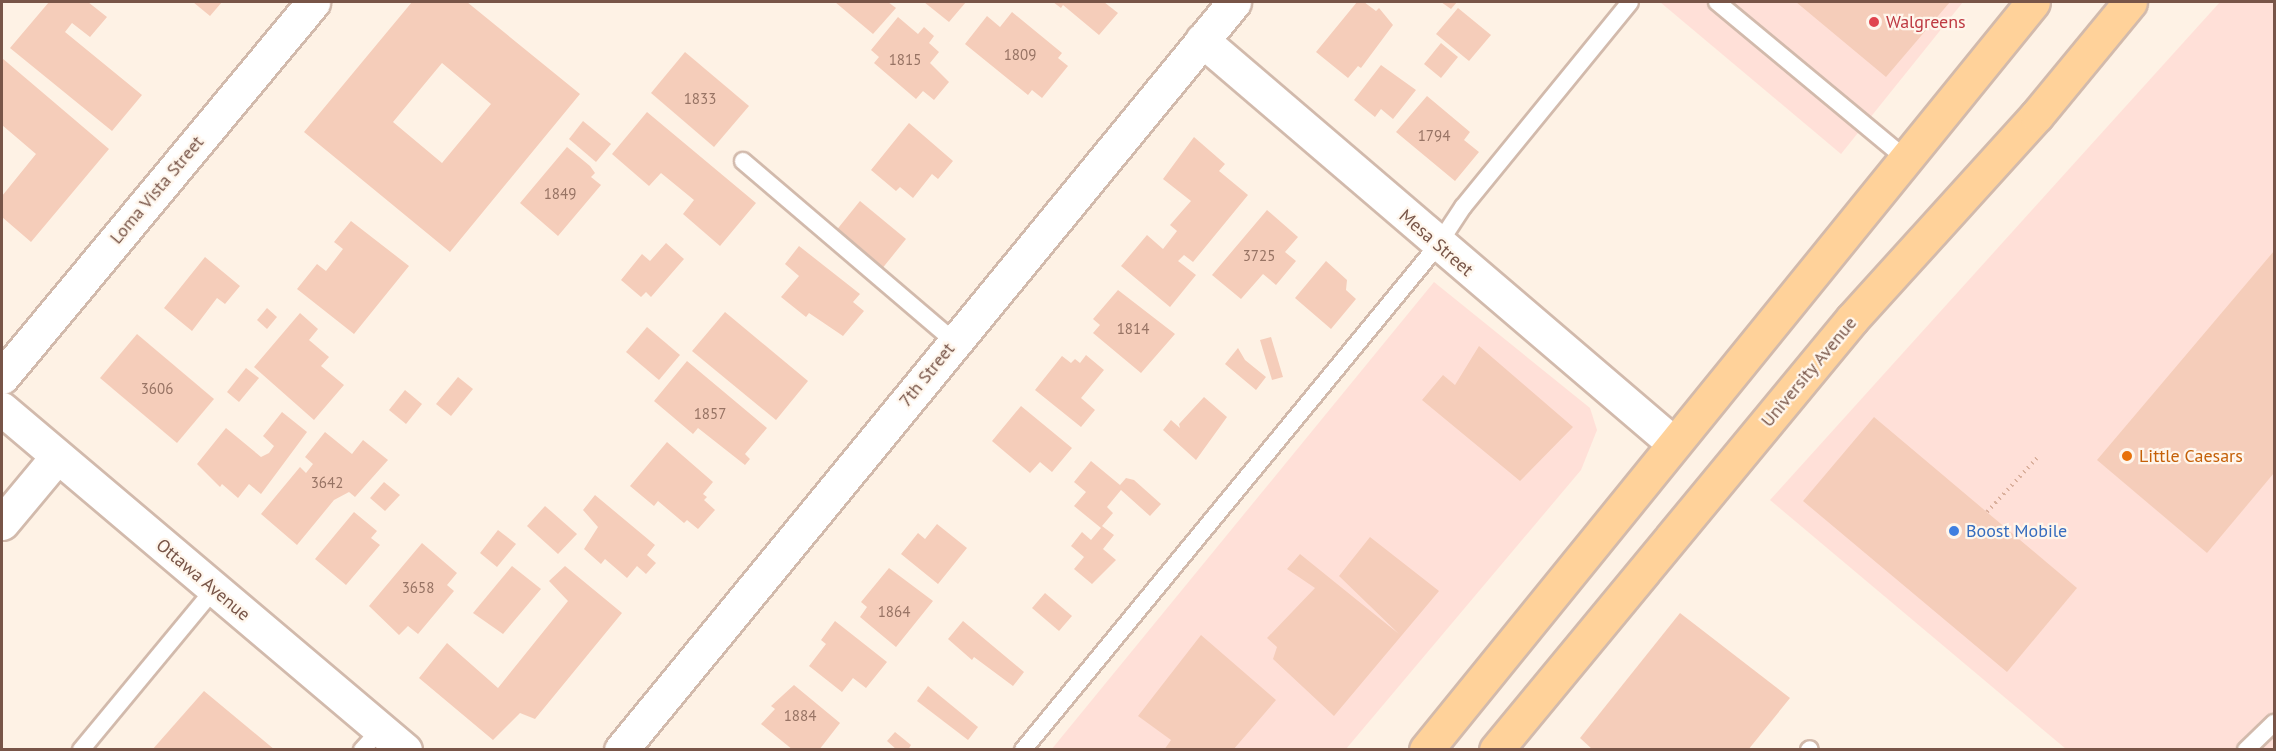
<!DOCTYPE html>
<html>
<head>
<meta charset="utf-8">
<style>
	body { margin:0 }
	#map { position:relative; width:2276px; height:751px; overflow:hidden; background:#fef2e5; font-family:"PT Sans",sans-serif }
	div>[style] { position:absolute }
	.commercial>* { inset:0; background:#ffe0d8 }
	.building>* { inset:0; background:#f5cdba }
	.path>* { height:4px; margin-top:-2px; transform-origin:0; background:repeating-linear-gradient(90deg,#dab09d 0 1.5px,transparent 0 6px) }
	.roads { filter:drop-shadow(2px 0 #d2baac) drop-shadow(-2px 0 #d2baac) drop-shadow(0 2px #d2baac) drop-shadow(0 -2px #d2baac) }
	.lane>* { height:16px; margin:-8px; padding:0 8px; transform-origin:8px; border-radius:8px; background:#fff }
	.street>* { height:33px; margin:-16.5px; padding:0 16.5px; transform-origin:16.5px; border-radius:16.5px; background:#fff }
	.secondary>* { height:33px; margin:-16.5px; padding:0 16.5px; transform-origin:16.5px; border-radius:16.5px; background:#fff }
	.primary>* { height:33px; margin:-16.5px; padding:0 16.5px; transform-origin:16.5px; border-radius:16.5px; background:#ffd29a }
	.dots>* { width:16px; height:16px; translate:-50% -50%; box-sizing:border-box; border:3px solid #fff6ec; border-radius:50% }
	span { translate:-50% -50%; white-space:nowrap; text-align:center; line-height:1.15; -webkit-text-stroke:4.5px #fff6ec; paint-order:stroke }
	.number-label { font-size:15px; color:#977364 }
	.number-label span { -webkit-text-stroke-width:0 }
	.health-label { font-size:18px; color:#be3a42 }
	.left { translate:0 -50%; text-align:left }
	.street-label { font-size:18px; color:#785548 }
	.food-label { font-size:18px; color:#c56008 }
	.shop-label { font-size:18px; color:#366cbe }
	.frame { position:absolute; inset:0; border:3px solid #785548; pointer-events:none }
</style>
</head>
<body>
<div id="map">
	<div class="commercial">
		<i style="clip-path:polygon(1660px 2px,1963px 2px,1841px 154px)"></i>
		<i style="clip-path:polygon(2220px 2px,2274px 2px,2274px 749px,2066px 749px,1770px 500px)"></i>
		<i style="clip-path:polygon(1434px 282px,1590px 408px,1597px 430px,1581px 470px,1346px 749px,1051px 750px)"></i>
	</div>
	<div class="building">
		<i style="clip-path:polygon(49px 2px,88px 2px,107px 17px,90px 37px,72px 23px,65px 32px,142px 95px,112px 131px,10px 48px)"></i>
		<i style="clip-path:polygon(193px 2px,222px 2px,210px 16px)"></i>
		<i style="clip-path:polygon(evenodd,412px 2px,467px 2px,580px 94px,450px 252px,304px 132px,412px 2px,442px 63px,491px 104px,442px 163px,393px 122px,442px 63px)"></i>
		<i style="clip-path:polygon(835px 2px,888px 2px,896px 8px,873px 34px)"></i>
		<i style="clip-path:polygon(924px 2px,966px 2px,949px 22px)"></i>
		<i style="clip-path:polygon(1053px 2px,1104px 2px,1118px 13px,1099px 35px,1063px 5px,1061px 8px)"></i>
		<i style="clip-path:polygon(1357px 2px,1364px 2px,1376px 11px,1379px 8px,1393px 25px,1361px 68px,1358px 66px,1348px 78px,1316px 52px)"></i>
		<i style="clip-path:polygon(1441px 2px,1457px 2px,1451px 9px)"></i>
		<i style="clip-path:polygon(1796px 2px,1950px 2px,1886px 77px)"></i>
		<i style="clip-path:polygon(1458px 8px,1491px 35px,1469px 61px,1436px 34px)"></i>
		<i style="clip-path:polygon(1012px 12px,1062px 53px,1058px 58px,1068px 66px,1042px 98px,1032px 90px,1028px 95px,965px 44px,987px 16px,1000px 27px)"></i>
		<i style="clip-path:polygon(898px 17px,918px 34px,924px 27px,934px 36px,929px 43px,939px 52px,930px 63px,949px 82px,934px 100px,923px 91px,916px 99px,874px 63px,879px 57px,871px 50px)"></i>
		<i style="clip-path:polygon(1441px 43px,1458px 57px,1441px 78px,1424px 64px)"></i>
		<i style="clip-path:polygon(685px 52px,749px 106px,714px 147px,651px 93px)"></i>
		<i style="clip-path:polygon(2px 58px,109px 149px,31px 242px,2px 217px,2px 196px,36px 154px,2px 125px)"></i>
		<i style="clip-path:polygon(1381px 65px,1416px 90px,1393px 119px,1381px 109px,1375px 117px,1354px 100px)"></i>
		<i style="clip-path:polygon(1427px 96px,1470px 132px,1464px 140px,1479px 152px,1455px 181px,1396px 132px)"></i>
		<i style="clip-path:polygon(647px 112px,756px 203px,720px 246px,683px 214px,694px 200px,661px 173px,649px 186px,612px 154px)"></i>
		<i style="clip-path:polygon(583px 121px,611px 144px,596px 162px,569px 139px)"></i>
		<i style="clip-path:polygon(909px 123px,953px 161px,938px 179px,932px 174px,913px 198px,900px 187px,896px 191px,871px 170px)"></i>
		<i style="clip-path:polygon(1194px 137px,1225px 164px,1219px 171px,1248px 195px,1193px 262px,1184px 255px,1178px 261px,1196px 275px,1170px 307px,1121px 266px,1147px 235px,1163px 249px,1177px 231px,1170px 225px,1191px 201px,1163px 179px)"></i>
		<i style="clip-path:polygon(567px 147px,590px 166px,595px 173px,591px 177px,601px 185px,558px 236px,520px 203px)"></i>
		<i style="clip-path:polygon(860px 201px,906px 239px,881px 270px,835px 232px)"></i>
		<i style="clip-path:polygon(1267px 210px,1298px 237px,1285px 252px,1296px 261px,1276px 285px,1263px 274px,1241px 299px,1212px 275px)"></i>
		<i style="clip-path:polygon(351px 221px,409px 266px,354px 334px,297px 289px,317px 264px,326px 271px,343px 249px,334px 242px)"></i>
		<i style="clip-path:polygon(666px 243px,684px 259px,651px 297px,646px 292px,641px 297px,621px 280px,642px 254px,650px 261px)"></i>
		<i style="clip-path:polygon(799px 246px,860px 294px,853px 302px,864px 311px,843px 336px,809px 313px,806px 317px,781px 297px,799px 276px,785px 264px)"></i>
		<i style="clip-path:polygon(2274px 251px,2274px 473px,2207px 553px,2097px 460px)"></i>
		<i style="clip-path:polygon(205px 257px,240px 286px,225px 304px,217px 298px,192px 331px,164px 308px)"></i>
		<i style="clip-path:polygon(1326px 261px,1347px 280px,1346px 290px,1356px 299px,1331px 329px,1295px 298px)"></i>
		<i style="clip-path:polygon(1118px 290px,1175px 334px,1141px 373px,1093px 333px,1100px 325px,1093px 319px)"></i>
		<i style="clip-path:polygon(267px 308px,277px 317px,267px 329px,257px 320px)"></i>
		<i style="clip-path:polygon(725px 312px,808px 381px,776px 420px,692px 351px)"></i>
		<i style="clip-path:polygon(300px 313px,318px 329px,309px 340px,329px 357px,321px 366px,344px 385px,314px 420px,254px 367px)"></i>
		<i style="clip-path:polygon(647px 327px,680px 355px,659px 380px,626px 352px)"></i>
		<i style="clip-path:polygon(137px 334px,214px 399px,177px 443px,100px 378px)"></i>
		<i style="clip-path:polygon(1271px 337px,1283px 377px,1272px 380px,1260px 340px)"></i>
		<i style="clip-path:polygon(1479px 346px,1573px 427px,1520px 481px,1422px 400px,1443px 375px,1455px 385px)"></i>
		<i style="clip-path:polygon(1238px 348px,1245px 360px,1266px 377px,1256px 390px,1225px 364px)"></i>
		<i style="clip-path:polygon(1086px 355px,1104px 370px,1081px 398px,1095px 410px,1081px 427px,1035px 390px,1062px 356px,1071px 363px,1075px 359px,1080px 363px)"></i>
		<i style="clip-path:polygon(687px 361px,767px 428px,745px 454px,750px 459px,745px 465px,698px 428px,693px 434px,654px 401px)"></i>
		<i style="clip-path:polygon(246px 368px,259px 378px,239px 402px,227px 392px)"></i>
		<i style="clip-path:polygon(458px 377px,473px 389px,451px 416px,436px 404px)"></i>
		<i style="clip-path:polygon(405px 390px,422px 404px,406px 424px,389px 410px)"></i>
		<i style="clip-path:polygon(1204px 397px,1227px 417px,1196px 460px,1163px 430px,1171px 420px,1180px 428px,1179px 424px)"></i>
		<i style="clip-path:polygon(1021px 406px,1072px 448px,1052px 472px,1040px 462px,1030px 473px,992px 441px)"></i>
		<i style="clip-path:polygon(282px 412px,307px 432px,261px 494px,249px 484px,238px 498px,222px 484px,220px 487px,197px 464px,226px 428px,261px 457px,269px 453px,274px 446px,263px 436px)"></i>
		<i style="clip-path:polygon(1874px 417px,2077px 588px,2007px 672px,1803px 501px)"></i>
		<i style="clip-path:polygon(325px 432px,352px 454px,363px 440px,388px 460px,355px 497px,349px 492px,334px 500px,297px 545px,261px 514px,300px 467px,306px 473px,313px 464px,305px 457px)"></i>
		<i style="clip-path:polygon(667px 442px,713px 482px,703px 494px,707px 497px,704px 500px,715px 510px,698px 529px,687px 520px,684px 523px,658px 501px,654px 506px,630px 486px)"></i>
		<i style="clip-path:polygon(1091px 461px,1120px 485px,1126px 478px,1134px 480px,1161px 504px,1150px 516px,1121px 490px,1107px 507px,1113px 513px,1102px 526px,1114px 535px,1103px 549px,1116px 560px,1092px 584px,1074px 569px,1084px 557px,1071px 546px,1082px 532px,1091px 540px,1101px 528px,1074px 506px,1086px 492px,1074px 482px)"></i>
		<i style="clip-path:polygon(384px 482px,400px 495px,385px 511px,370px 498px)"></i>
		<i style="clip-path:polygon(595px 495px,655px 545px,647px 555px,656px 563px,646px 574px,637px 566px,627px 578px,605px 559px,601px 564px,584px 549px,598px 527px,583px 510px)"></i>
		<i style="clip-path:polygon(545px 506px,577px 534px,558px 554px,527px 526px)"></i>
		<i style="clip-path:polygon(354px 512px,377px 531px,371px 538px,380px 545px,346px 585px,315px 559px)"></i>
		<i style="clip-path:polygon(937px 524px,967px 548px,938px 584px,901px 554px,918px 533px,925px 539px)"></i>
		<i style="clip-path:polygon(498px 530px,516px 544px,497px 567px,480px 553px)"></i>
		<i style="clip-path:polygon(1370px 537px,1439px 591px,1334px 716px,1273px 659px,1277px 647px,1267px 638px,1315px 588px,1287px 569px,1300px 554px,1399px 634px,1339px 576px)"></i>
		<i style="clip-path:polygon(422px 543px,457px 573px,447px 585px,454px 591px,418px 634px,408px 626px,399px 635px,369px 606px)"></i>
		<i style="clip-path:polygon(512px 566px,541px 589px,503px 634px,473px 613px)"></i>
		<i style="clip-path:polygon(565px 566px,622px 613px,535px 719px,520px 713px,493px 740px,419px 678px,447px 643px,498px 688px,568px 601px,549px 581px)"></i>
		<i style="clip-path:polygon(889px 568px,933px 601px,896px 647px,860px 617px,867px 607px,861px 602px)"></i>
		<i style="clip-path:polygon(1045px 593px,1072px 616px,1059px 631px,1032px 608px)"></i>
		<i style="clip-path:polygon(1680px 613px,1790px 698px,1748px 750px,1593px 750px,1580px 738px)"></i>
		<i style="clip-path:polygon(835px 621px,887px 662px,866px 688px,853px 678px,842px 692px,809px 666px,826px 644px,821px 640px)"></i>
		<i style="clip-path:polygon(963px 621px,1024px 672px,1013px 686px,974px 657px,972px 660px,948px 639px)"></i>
		<i style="clip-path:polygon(1201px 635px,1276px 700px,1233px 750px,1164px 750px,1171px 740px,1138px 716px)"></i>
		<i style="clip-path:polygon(794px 685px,840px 723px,819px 750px,793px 750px,761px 724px,775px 709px,771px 706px)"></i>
		<i style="clip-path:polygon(928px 686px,978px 727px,968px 740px,917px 701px)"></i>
		<i style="clip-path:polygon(204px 691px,275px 750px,152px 750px)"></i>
		<i style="clip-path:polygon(895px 732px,911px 745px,908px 750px,897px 750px,887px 741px)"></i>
	</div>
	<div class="path">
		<i style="left:1987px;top:512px;width:75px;rotate:-47.2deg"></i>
	</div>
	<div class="roads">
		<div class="lane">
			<i style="left:1717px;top:2px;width:246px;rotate:39.7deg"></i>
			<i style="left:743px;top:161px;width:279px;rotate:40.5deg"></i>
			<i style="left:81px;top:750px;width:209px;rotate:-50.4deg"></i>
			<i style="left:362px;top:750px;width:28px;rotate:-48deg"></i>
			<i style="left:1023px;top:750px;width:654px;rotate:-50.59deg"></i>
			<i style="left:1438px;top:245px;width:45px;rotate:-56.7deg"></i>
			<i style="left:1463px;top:207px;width:264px;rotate:-50.8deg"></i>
			<i style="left:1809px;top:750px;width:1px;rotate:-45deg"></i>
			<i style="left:2246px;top:750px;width:39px;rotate:-44deg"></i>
		</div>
		<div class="street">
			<i style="left:1202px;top:40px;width:620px;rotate:40.55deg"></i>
			<i style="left:2px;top:377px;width:487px;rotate:-50.3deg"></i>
			<i style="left:2px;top:523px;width:86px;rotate:-50.2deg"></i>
			<i style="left:621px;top:750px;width:967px;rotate:-50.66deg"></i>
		</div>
		<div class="secondary">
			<i style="left:2px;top:409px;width:528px;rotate:40.24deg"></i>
		</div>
		<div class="primary">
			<i style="left:1426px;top:750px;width:963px;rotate:-50.94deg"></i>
			<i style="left:1496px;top:750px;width:559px;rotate:-50.44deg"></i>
			<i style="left:1852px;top:319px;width:275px;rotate:-47.8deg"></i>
			<i style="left:2037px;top:115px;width:146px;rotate:-50.5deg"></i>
		</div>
	</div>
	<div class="dots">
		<i style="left:1874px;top:22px;background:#e0444e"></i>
		<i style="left:2127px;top:456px;background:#e8710a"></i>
		<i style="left:1954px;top:531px;background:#3f7fe0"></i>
	</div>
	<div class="number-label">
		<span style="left:1020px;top:55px">1809</span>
		<span style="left:905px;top:60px">1815</span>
		<span style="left:700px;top:99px">1833</span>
		<span style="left:1434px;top:136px">1794</span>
		<span style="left:560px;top:194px">1849</span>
		<span style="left:1259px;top:256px">3725</span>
		<span style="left:1133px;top:329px">1814</span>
		<span style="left:157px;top:389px">3606</span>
		<span style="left:710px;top:414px">1857</span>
		<span style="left:327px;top:483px">3642</span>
		<span style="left:418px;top:588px">3658</span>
		<span style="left:894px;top:612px">1864</span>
		<span style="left:800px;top:716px">1884</span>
	</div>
	<div class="health-label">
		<span class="left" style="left:1886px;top:22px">Walgreens</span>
	</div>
	<div class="street-label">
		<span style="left:157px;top:190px;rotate:-50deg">Loma Vista Street</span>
		<span style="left:1436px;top:243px;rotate:41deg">Mesa Street</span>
		<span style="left:1809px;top:372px;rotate:-50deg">University Avenue</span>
		<span style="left:927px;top:375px;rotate:-51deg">7th Street</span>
		<span style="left:203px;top:580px;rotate:40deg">Ottawa Avenue</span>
	</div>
	<div class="food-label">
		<span class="left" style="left:2139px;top:456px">Little Caesars</span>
	</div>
	<div class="shop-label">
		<span class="left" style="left:1966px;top:531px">Boost Mobile</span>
	</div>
	<div class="frame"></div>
</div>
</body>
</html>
